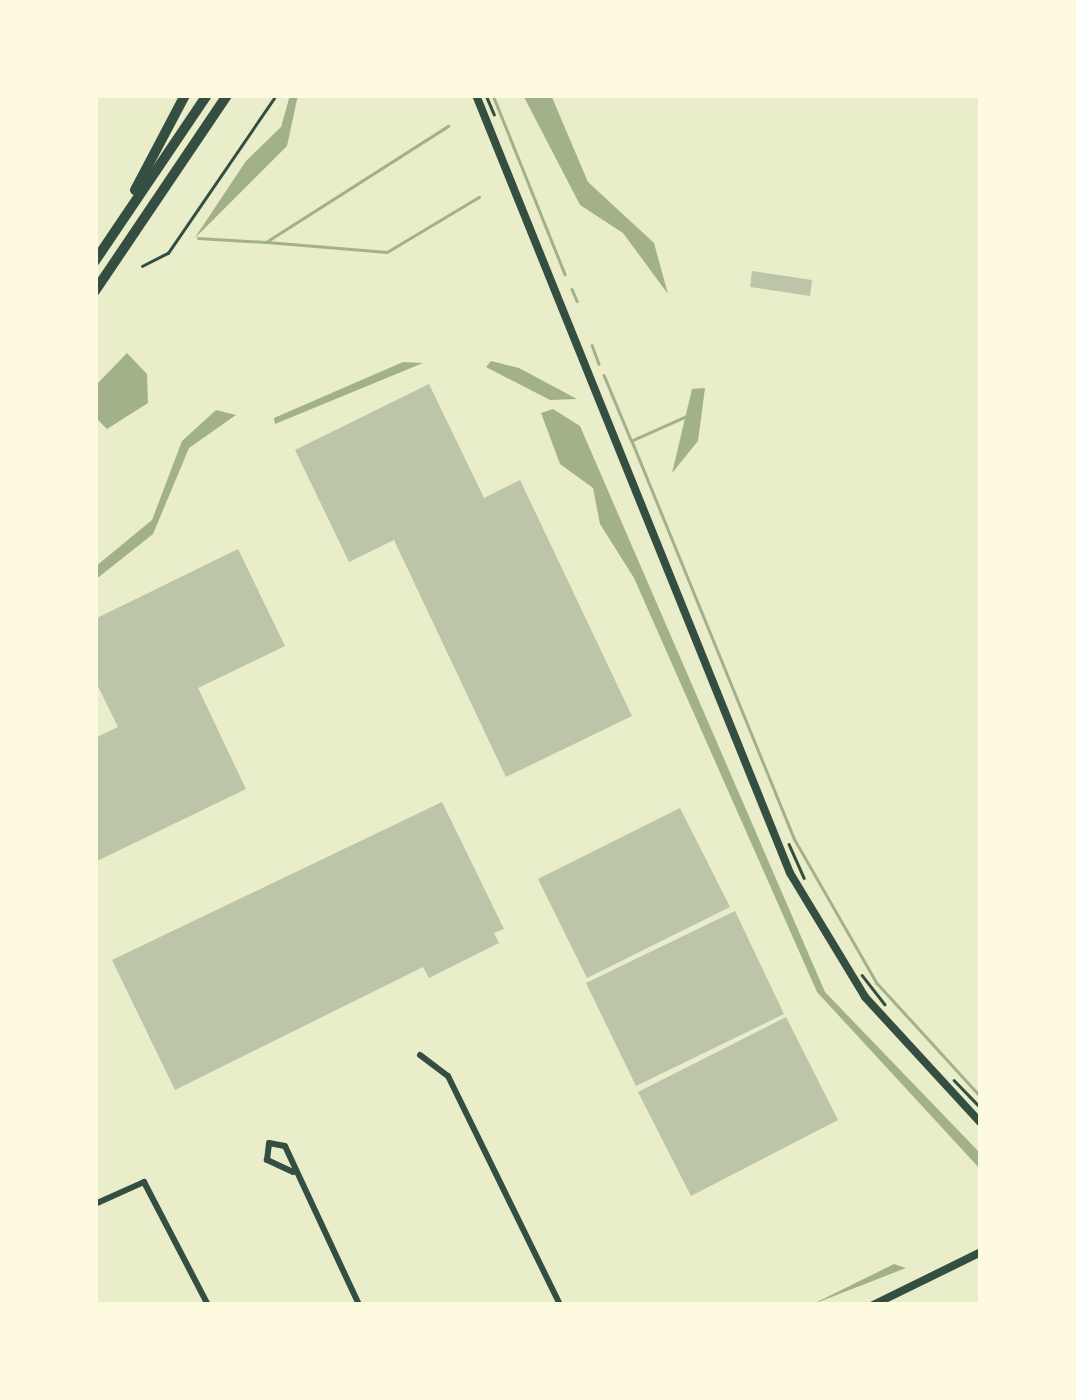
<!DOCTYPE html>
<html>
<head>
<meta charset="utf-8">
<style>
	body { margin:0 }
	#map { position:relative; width:1076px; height:1400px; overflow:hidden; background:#e9edc9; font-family:Inter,sans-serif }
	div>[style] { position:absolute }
	.water>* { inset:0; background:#a3b18a }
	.stream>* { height:2.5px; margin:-1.25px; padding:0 1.25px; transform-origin:1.25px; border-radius:1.25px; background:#a3b18a }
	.building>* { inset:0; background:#bcc5a7 }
	.path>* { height:2.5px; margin:-1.25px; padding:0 1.25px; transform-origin:1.25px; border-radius:1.25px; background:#344e41 }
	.minor>* { height:6px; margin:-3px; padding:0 3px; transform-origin:3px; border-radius:3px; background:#344e41 }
	.tertiary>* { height:8px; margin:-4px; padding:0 4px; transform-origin:4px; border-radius:4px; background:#344e41 }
	.motorway>* { height:10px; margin:-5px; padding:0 5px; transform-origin:5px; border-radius:5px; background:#344e41 }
	span { translate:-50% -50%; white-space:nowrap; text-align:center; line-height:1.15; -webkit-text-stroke:10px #fefae0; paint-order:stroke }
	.frame { position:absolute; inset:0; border:98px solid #fefae0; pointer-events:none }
</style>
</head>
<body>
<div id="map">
	<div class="water">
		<i style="clip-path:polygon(290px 95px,298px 95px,287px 146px,194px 239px,246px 161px,281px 127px)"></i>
		<i style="clip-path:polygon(523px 95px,551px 95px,588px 182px,654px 243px,668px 294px,623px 233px,580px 205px)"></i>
		<i style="clip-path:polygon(127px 353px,147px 374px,148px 403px,107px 429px,95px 417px,95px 386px)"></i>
		<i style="clip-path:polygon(491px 361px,519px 368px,577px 399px,550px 400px,486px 367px)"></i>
		<i style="clip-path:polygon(403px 362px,423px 363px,275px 424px,274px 418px)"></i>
		<i style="clip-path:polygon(705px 388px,698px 441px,672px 473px,692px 389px)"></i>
		<i style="clip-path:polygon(553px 409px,580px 426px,825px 992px,981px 1154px,981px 1170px,817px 992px,634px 578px,600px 524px,593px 488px,560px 464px,541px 413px)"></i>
		<i style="clip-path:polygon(216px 410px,236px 415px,189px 448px,153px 534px,95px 580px,95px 567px,152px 520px,182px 441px)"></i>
		<i style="clip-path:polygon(894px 1264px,906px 1268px,811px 1305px)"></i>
	</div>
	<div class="stream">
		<i style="left:493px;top:95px;width:193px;rotate:68.1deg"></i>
		<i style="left:198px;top:238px;width:68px;rotate:3.4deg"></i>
		<i style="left:266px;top:242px;width:216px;rotate:-32.5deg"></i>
		<i style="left:267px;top:242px;width:120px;rotate:4.8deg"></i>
		<i style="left:387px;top:252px;width:107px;rotate:-30.9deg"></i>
		<i style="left:572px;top:289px;width:13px;rotate:67deg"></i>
		<i style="left:592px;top:345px;width:20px;rotate:70deg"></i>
		<i style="left:604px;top:375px;width:70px;rotate:67.4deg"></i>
		<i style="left:690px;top:415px;width:64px;rotate:155.9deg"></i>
		<i style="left:632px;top:441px;width:431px;rotate:67.8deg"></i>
		<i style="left:795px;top:840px;width:165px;rotate:60.2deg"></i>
		<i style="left:877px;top:983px;width:154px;rotate:47.6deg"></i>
	</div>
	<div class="building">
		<i style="clip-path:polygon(752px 271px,812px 280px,810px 296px,750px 287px)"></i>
		<i style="clip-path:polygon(429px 384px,484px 498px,520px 480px,632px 716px,506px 777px,394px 540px,349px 562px,295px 450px)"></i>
		<i style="clip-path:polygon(238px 549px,285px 646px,198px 688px,246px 789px,95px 862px,95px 738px,118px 727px,95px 680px,95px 619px)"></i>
		<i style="clip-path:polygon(442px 802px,504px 929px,494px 933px,499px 943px,429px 978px,423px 967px,175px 1090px,112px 960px)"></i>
		<i style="clip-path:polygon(680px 808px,730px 907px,587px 978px,538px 879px)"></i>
		<i style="clip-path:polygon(735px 911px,784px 1014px,636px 1086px,586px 983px)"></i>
		<i style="clip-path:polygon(786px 1017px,838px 1120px,691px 1196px,638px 1092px)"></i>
	</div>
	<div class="path">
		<i style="left:486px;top:95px;width:21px;rotate:67deg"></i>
		<i style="left:142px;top:266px;width:29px;rotate:-27deg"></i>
		<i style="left:168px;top:253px;width:191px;rotate:-55.6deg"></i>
		<i style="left:789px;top:844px;width:37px;rotate:66deg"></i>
		<i style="left:862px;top:975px;width:37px;rotate:52deg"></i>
		<i style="left:954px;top:1080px;width:39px;rotate:46deg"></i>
	</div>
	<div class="minor">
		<i style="left:420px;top:1055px;width:35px;rotate:37deg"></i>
		<i style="left:448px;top:1076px;width:255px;rotate:63.9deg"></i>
		<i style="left:293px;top:1172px;width:29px;rotate:-155deg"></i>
		<i style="left:267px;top:1160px;width:17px;rotate:-83deg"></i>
		<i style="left:269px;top:1143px;width:16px;rotate:11deg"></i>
		<i style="left:285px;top:1146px;width:175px;rotate:65deg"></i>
		<i style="left:95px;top:1204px;width:54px;rotate:-24.2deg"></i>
		<i style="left:144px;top:1182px;width:139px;rotate:62.5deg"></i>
	</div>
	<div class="tertiary">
		<i style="left:476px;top:95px;width:839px;rotate:68.02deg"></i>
		<i style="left:790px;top:873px;width:145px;rotate:58.8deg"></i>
		<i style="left:865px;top:997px;width:171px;rotate:47.4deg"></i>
		<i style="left:873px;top:1305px;width:120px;rotate:-26.1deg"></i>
	</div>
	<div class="motorway">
		<i style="left:135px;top:190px;width:107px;rotate:-62.2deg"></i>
		<i style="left:95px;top:261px;width:200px;rotate:-56deg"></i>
		<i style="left:95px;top:291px;width:236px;rotate:-56deg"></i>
	</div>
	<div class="frame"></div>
</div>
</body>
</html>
